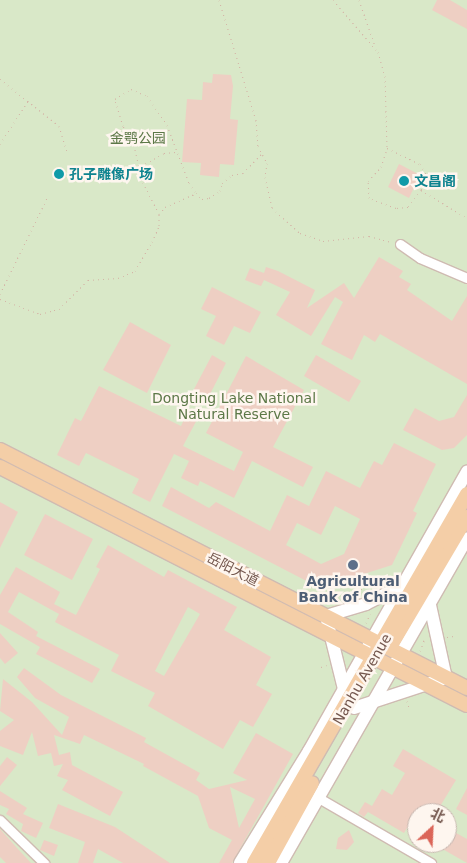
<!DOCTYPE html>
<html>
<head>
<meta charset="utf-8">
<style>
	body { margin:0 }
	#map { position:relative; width:467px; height:863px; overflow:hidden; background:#fbf2e9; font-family:"DejaVu Sans","Noto Sans SC",sans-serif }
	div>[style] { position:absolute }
	.green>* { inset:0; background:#d9e8c8 }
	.building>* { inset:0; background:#eecfc3 }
	.path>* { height:1px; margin-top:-0.5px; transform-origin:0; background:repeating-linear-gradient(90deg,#d4b2a5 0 1px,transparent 0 5px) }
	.roads { filter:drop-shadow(1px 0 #cfbbb2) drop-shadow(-1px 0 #cfbbb2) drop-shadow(0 1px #cfbbb2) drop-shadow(0 -1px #cfbbb2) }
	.minor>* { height:9px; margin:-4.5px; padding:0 4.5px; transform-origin:4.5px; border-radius:4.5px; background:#fff }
	.secondary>* { height:12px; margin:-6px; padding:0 6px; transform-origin:6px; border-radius:6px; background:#fff }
	.primary>* { height:14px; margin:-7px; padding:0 7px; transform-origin:7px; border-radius:7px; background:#f4cea7 }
	.dots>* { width:14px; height:14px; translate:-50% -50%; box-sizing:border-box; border:2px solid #fef6ef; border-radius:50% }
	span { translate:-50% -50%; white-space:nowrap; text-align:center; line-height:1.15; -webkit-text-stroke:5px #fef6ef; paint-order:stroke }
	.park-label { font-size:14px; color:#5c7847 }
	.culture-label { font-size:14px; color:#0d838f; font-weight:700 }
	.left { translate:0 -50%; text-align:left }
	.street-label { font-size:14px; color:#74574e }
	.service-label { font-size:14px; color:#4e5e75; font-weight:700 }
	.north { position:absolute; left:407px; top:803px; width:50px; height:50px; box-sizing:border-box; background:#fef6ef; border:1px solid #c7b6af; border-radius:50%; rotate:25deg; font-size:14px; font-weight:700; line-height:20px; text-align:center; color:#74574e }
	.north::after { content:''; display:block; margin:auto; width:18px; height:22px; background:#db6558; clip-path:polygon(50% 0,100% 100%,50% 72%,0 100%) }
</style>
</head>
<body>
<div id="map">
	<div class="green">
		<i style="clip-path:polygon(evenodd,0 0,467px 0,467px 863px,0 863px,0 0,417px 813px,447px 813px,447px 843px,417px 843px,417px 813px)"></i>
	</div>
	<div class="building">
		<i style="clip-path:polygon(437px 0,450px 0,467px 10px,467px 29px,432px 10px)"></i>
		<i style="clip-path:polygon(213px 74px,231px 75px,233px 86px,230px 119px,238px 120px,234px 165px,220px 164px,219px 177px,200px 175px,201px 163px,182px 162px,187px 99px,202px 100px,203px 82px,212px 83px)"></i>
		<i style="clip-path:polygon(399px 164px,420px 175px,409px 198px,388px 187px)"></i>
		<i style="clip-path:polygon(379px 257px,403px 271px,399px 277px,411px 284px,407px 290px,452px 321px,467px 296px,467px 384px,380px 334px,375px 342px,364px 335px,352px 360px,321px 344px,343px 302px,335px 297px,311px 336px,276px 315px,290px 292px,264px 280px,261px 286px,245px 280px,250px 268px,264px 273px,266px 267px,278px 271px,315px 290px,307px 308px,344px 283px,354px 298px)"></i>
		<i style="clip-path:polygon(212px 287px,261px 312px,250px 333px,234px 326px,224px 345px,206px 336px,216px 316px,201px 309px)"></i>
		<i style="clip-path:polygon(130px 322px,171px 345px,147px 393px,103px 370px)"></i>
		<i style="clip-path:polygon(212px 355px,226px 363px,208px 398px,193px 391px)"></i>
		<i style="clip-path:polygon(316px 355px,361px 381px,349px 402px,304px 376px)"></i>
		<i style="clip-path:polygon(246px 356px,304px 390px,273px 447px,313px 467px,303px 487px,252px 461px,234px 498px,200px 481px,198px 486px,181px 478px,189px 461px,174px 454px,150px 502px,132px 493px,139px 479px,86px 453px,79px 466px,57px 455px,75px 418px,81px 421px,99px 386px,181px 426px,189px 409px,200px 414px,183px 446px,234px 471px,243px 452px,206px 433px)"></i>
		<i style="clip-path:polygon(467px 395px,467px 435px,454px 448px,442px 450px,403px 430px,415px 408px,439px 421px,454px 417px)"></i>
		<i style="clip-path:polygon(evenodd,394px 443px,436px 464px,413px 511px,417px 513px,392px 565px,320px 588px,162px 506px,171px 487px,209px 508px,216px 502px,270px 531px,287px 495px,309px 506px,326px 471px,360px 488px,374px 461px,382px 465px,394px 443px,335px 506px,360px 519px,344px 554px,321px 564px,286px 545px,297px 523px,321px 535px,335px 506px)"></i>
		<i style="clip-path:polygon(0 502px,18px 512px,0 548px)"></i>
		<i style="clip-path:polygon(45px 514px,93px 539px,72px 580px,24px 555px)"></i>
		<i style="clip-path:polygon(evenodd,108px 545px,164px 577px,168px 570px,237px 607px,224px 630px,271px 657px,256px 685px,272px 694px,253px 727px,240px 720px,223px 749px,148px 706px,155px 693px,111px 671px,119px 655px,55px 622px,59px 614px,19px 592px,8px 612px,38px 632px,36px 636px,100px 669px,92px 683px,36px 654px,40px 647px,0 624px,0 595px,16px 567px,60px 592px,54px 604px,76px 615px,100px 569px,96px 567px,108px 545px,188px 607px,200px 614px,164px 676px,155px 671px,188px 607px)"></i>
		<i style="clip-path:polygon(0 633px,18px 653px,5px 664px,0 658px)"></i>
		<i style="clip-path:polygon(evenodd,24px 668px,61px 695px,146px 738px,144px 742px,200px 773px,196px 780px,209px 789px,247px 780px,233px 773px,256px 733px,293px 754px,232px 863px,219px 863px,232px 840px,209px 828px,198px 796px,143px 766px,144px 764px,84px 735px,80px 744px,54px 735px,59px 755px,70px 752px,72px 765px,123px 792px,110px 816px,62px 790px,68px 780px,57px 776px,63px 764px,54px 766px,51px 753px,38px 756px,32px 732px,23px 755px,0 746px,0 731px,14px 720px,0 711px,3px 679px,32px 702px,62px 735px,69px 717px,35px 698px,17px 677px,24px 668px,230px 787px,255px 799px,239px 828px,230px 787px)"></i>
		<i style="clip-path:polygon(403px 749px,456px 780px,436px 813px,417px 813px,414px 825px,410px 823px,404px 833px,368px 812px,364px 817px,358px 813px,365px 802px,372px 806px,382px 789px,392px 795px,405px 773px,393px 766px)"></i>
		<i style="clip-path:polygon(7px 757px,17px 765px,0 786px,0 766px)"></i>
		<i style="clip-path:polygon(467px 788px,467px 815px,456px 809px)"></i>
		<i style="clip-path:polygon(0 791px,27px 808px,23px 814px,43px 823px,36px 838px,21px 831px,23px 824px,6px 814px,9px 809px,0 805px)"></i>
		<i style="clip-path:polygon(58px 804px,115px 827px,170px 863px,123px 863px,98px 849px,93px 863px,78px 863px,85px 842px,49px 828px)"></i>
		<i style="clip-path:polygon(447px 828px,467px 839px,467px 863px,432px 843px,447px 843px)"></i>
		<i style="clip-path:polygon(0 829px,17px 848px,31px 863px,6px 863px,0 857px)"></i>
		<i style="clip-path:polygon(349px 830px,354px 842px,347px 850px,336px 849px,338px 838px)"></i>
		<i style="clip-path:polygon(44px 840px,58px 845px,54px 856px,40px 850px)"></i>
	</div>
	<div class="path">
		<i style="left:219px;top:0;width:126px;rotate:72.9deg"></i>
		<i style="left:256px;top:120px;width:26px;rotate:86deg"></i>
		<i style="left:258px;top:146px;width:19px;rotate:62deg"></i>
		<i style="left:267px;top:163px;width:14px;rotate:98deg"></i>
		<i style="left:265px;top:177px;width:32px;rotate:77deg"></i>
		<i style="left:272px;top:208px;width:38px;rotate:42deg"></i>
		<i style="left:300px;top:233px;width:24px;rotate:19deg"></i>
		<i style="left:323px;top:241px;width:46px;rotate:-6.2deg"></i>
		<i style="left:369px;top:236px;width:24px;rotate:15deg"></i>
		<i style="left:333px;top:0;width:69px;rotate:49.1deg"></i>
		<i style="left:378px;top:52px;width:25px;rotate:74deg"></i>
		<i style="left:385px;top:76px;width:72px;rotate:88.4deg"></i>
		<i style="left:387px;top:148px;width:37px;rotate:26deg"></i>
		<i style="left:420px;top:164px;width:13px;rotate:58deg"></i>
		<i style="left:427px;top:175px;width:16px;rotate:112deg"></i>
		<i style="left:421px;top:190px;width:21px;rotate:127deg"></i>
		<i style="left:408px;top:207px;width:12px;rotate:175deg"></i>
		<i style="left:396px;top:208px;width:29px;rotate:-160deg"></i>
		<i style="left:369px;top:198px;width:17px;rotate:-93deg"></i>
		<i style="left:368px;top:181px;width:19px;rotate:-47deg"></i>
		<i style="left:381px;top:167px;width:20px;rotate:-72deg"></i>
		<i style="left:359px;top:0;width:49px;rotate:70.8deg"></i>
		<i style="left:0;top:79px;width:75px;rotate:38.5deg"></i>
		<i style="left:59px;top:126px;width:28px;rotate:73deg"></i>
		<i style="left:0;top:144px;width:51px;rotate:-56.9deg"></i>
		<i style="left:141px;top:166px;width:26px;rotate:-29deg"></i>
		<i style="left:164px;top:153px;width:12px;rotate:-5deg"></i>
		<i style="left:421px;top:190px;width:54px;rotate:31.3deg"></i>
		<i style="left:159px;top:214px;width:38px;rotate:-117deg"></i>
		<i style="left:142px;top:180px;width:36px;rotate:-103deg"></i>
		<i style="left:134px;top:145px;width:22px;rotate:-120deg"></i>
		<i style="left:123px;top:126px;width:28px;rotate:-107deg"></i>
		<i style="left:115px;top:99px;width:19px;rotate:-32deg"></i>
		<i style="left:131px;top:89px;width:17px;rotate:24deg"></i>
		<i style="left:147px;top:96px;width:35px;rotate:55deg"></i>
		<i style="left:167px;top:125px;width:62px;rotate:69.2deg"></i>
		<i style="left:189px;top:183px;width:12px;rotate:55deg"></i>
		<i style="left:0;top:294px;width:107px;rotate:-63.9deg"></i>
		<i style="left:0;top:299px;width:43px;rotate:20.6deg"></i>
		<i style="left:40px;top:314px;width:20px;rotate:-15deg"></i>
		<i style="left:59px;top:309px;width:41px;rotate:-45deg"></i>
		<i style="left:88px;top:280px;width:30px;rotate:-4deg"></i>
		<i style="left:118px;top:278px;width:18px;rotate:-22deg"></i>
		<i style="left:135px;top:271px;width:34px;rotate:-60deg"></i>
		<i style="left:152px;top:242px;width:17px;rotate:-66deg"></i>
		<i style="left:159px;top:226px;width:12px;rotate:-90deg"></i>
		<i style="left:159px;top:214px;width:9px;rotate:-49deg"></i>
		<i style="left:165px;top:207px;width:34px;rotate:-24deg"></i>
		<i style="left:196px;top:193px;width:8px;rotate:45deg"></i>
		<i style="left:202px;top:199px;width:7px;rotate:-8deg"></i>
		<i style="left:209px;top:198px;width:13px;rotate:-32deg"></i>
		<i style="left:220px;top:191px;width:8px;rotate:-76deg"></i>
		<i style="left:222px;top:183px;width:13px;rotate:-39deg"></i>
		<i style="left:232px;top:175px;width:11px;rotate:-10deg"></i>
		<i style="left:243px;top:173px;width:28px;rotate:-46deg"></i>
		<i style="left:358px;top:579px;width:16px;rotate:72deg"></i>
		<i style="left:366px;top:623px;width:10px;rotate:-66deg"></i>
		<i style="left:447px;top:637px;width:7px;rotate:-8deg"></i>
		<i style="left:420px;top:651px;width:11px;rotate:-68deg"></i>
		<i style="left:424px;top:641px;width:2px;rotate:-153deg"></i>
		<i style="left:321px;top:667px;width:6px;rotate:-18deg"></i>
		<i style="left:407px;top:701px;width:7px;rotate:74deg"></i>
	</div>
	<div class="roads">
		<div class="minor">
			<i style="left:400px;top:244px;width:24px;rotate:35deg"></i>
			<i style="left:420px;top:258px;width:51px;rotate:23.1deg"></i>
			<i style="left:317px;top:797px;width:132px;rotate:30.1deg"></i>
			<i style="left:0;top:820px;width:62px;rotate:44.3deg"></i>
		</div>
		<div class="secondary">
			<i style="left:345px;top:693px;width:79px;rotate:-103.9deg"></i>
			<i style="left:326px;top:616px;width:42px;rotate:-16.7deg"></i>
			<i style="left:366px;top:604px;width:44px;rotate:-27.1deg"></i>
			<i style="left:354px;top:708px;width:97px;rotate:-18.1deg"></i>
			<i style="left:446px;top:678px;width:79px;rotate:-102.4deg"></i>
			<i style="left:240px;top:863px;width:132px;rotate:-58.4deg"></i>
			<i style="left:309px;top:751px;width:321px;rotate:-60.5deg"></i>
			<i style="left:281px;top:863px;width:374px;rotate:-60.2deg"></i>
		</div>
		<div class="primary">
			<i style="left:0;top:450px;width:524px;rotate:27.01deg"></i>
			<i style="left:0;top:467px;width:524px;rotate:27.01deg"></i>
			<i style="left:390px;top:647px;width:151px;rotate:-59.4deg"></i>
			<i style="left:254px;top:863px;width:426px;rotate:-60deg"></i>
			<i style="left:268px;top:863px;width:91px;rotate:-61.2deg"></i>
		</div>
	</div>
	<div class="dots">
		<i style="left:59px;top:174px;background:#0f9aa8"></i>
		<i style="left:404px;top:181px;background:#0f9aa8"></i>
		<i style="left:353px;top:565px;background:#5c6f8a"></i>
	</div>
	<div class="park-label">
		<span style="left:138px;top:138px">金鹗公园</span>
		<span style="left:234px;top:406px">Dongting Lake National<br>Natural Reserve</span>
	</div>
	<div class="culture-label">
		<span class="left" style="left:69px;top:174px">孔子雕像广场</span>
		<span class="left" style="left:414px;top:181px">文昌阁</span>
	</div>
	<div class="street-label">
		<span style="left:233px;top:569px;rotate:27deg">岳阳大道</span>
		<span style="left:362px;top:679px;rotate:-60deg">Nanhu Avenue</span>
	</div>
	<div class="service-label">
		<span style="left:353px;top:589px">Agricultural<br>Bank of China</span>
	</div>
	<div class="north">北</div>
</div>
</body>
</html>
